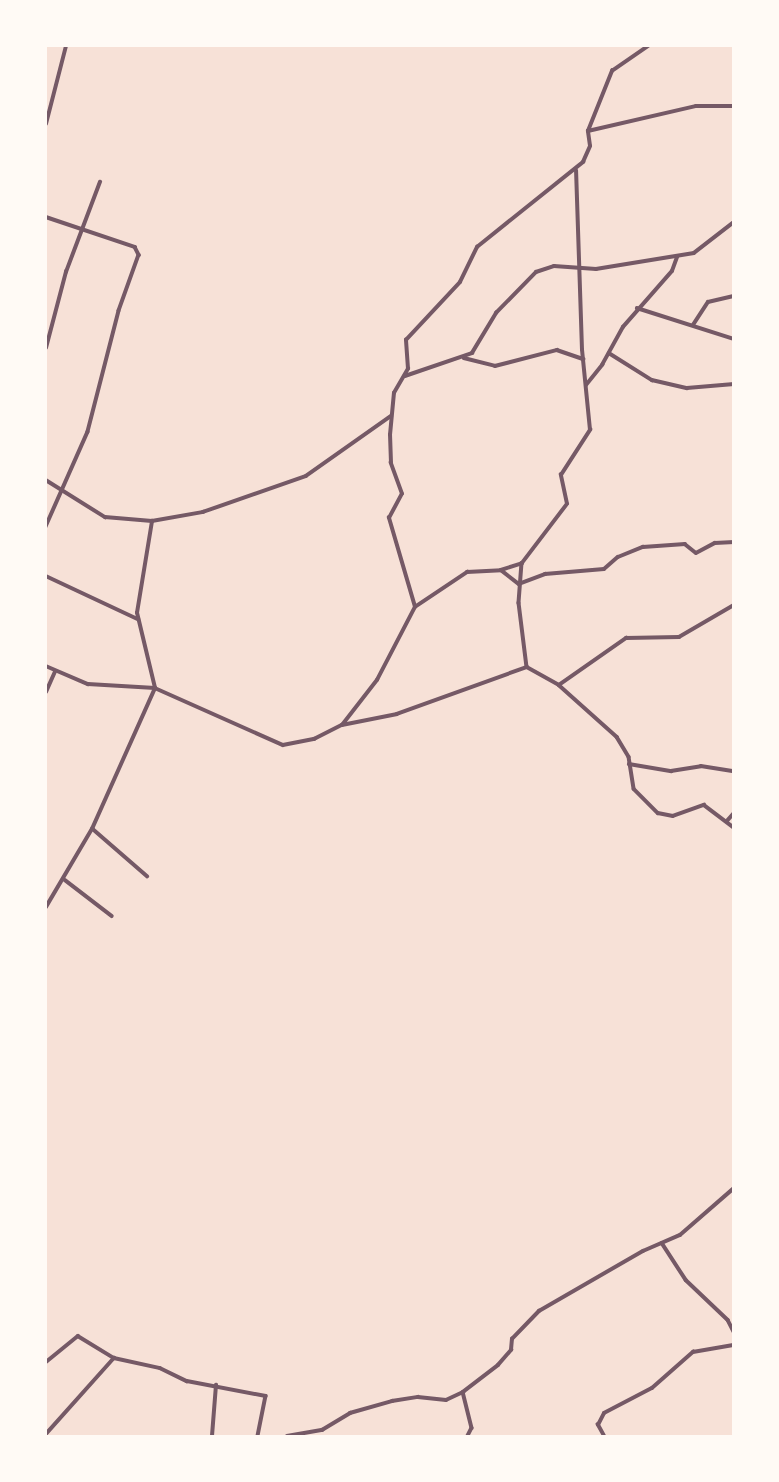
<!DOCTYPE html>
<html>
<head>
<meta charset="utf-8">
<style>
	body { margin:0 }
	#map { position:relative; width:779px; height:1482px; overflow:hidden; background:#f7e1d7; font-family:"Fira Sans Condensed",sans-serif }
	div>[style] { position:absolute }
	.minor>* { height:3.5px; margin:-1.75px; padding:0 1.75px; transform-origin:1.75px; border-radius:1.75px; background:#755966 }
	span { translate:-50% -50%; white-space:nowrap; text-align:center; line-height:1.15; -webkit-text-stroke:5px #fffaf5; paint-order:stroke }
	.frame { position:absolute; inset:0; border:47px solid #fffaf5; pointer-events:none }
</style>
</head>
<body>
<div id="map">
	<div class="minor">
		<i style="left:46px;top:124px;width:81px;rotate:-75.6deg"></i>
		<i style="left:588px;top:131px;width:111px;rotate:-13deg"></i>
		<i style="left:696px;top:106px;width:38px"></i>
		<i style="left:46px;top:217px;width:94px;rotate:18.6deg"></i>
		<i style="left:135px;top:247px;width:9px;rotate:63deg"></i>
		<i style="left:139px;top:255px;width:59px;rotate:109.7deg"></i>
		<i style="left:119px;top:311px;width:125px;rotate:104.4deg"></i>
		<i style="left:88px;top:432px;width:104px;rotate:113.9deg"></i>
		<i style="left:637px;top:308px;width:102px;rotate:17.7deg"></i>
		<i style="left:693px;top:325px;width:27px;rotate:-57deg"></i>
		<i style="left:708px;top:302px;width:27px;rotate:-13deg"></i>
		<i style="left:46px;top:348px;width:79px;rotate:-75.3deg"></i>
		<i style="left:66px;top:272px;width:96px;rotate:-69.3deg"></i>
		<i style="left:609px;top:353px;width:51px;rotate:32.1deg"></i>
		<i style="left:652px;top:380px;width:36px;rotate:13deg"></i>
		<i style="left:687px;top:388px;width:47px;rotate:-4.9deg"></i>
		<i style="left:464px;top:358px;width:32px;rotate:14deg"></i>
		<i style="left:495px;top:366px;width:64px;rotate:-14.5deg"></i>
		<i style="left:557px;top:350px;width:28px;rotate:19deg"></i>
		<i style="left:405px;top:376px;width:71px;rotate:-18.9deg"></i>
		<i style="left:472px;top:353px;width:47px;rotate:-59deg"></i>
		<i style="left:496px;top:313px;width:57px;rotate:-45.7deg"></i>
		<i style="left:536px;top:272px;width:19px;rotate:-18deg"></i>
		<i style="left:554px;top:266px;width:42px;rotate:4.1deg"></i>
		<i style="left:596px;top:269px;width:99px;rotate:-9.3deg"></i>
		<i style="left:694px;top:253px;width:51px;rotate:-37.8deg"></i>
		<i style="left:586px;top:385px;width:26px;rotate:-51deg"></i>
		<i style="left:602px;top:365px;width:43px;rotate:-61.1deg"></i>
		<i style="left:623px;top:327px;width:74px;rotate:-48.8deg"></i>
		<i style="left:672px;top:271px;width:15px;rotate:-70deg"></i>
		<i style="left:46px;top:480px;width:70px;rotate:32.1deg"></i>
		<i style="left:105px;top:517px;width:47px;rotate:4.9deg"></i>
		<i style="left:152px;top:521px;width:52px;rotate:-10deg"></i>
		<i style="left:203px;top:512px;width:109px;rotate:-19.3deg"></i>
		<i style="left:306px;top:476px;width:104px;rotate:-35.2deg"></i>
		<i style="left:522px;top:563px;width:40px;rotate:94.3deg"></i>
		<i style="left:519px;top:603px;width:64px;rotate:82.9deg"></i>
		<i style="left:501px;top:570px;width:23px;rotate:38deg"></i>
		<i style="left:519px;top:584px;width:28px;rotate:-21deg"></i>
		<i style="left:545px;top:574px;width:59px;rotate:-4.8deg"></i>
		<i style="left:604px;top:569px;width:18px;rotate:-41deg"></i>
		<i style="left:618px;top:557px;width:27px;rotate:-22deg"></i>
		<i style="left:643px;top:547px;width:42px;rotate:-4.1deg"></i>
		<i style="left:685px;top:544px;width:14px;rotate:39deg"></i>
		<i style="left:696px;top:553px;width:21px;rotate:-28deg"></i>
		<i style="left:715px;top:543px;width:19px;rotate:-3deg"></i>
		<i style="left:46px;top:576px;width:102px;rotate:25.1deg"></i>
		<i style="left:415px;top:607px;width:63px;rotate:-33.9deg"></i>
		<i style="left:467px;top:572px;width:34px;rotate:-3deg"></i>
		<i style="left:501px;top:570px;width:22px;rotate:-18deg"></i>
		<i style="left:522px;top:563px;width:74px;rotate:-52.7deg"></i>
		<i style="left:567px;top:504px;width:30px;rotate:-102deg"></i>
		<i style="left:561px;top:475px;width:54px;rotate:-57.2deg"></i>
		<i style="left:590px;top:430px;width:80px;rotate:-95.7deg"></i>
		<i style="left:582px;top:350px;width:179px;rotate:-91.9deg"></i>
		<i style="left:46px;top:666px;width:46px;rotate:23.2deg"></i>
		<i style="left:88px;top:684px;width:67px;rotate:3.4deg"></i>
		<i style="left:155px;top:688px;width:140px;rotate:24deg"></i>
		<i style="left:283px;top:745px;width:32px;rotate:-11deg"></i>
		<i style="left:314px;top:739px;width:31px;rotate:-27deg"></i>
		<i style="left:342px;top:725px;width:57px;rotate:-52.1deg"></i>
		<i style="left:377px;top:680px;width:82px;rotate:-62.5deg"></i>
		<i style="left:415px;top:607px;width:93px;rotate:-106.3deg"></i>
		<i style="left:389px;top:518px;width:27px;rotate:-62deg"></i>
		<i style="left:402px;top:494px;width:33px;rotate:-110deg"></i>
		<i style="left:391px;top:463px;width:28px;rotate:-92deg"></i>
		<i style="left:390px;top:435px;width:42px;rotate:-84.6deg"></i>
		<i style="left:394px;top:393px;width:28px;rotate:-60deg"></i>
		<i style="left:408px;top:369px;width:29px;rotate:-94deg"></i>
		<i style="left:406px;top:340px;width:79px;rotate:-47deg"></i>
		<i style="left:460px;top:282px;width:39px;rotate:-64deg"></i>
		<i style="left:477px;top:247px;width:136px;rotate:-38.7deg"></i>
		<i style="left:583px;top:162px;width:17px;rotate:-66deg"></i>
		<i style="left:590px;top:146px;width:15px;rotate:-98deg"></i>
		<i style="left:588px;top:131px;width:65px;rotate:-68.2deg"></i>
		<i style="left:612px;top:71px;width:44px;rotate:-34.8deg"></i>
		<i style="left:559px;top:685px;width:82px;rotate:-35deg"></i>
		<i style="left:626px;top:638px;width:53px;rotate:-1.1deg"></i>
		<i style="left:679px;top:637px;width:64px;rotate:-30.2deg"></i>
		<i style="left:46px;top:692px;width:22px;rotate:-66deg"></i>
		<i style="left:342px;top:725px;width:56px;rotate:-11.3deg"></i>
		<i style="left:397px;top:714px;width:138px;rotate:-19.9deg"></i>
		<i style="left:527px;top:667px;width:37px;rotate:29deg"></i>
		<i style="left:559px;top:685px;width:78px;rotate:41.9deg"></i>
		<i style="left:617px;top:737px;width:23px;rotate:59deg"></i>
		<i style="left:629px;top:757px;width:32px;rotate:81deg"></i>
		<i style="left:634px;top:789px;width:34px;rotate:45deg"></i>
		<i style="left:658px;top:813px;width:15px;rotate:11deg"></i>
		<i style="left:673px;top:816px;width:33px;rotate:-20deg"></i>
		<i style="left:704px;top:805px;width:38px;rotate:37deg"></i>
		<i style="left:629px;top:764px;width:43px;rotate:9.5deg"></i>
		<i style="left:671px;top:771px;width:30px;rotate:-9deg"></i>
		<i style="left:701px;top:766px;width:33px;rotate:9deg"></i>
		<i style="left:727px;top:821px;width:11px;rotate:-49deg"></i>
		<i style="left:93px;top:829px;width:72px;rotate:41deg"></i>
		<i style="left:65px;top:880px;width:59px;rotate:37.5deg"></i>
		<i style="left:46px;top:907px;width:91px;rotate:-59.5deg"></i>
		<i style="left:92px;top:829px;width:154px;rotate:-65.9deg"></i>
		<i style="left:155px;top:688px;width:77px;rotate:-103.5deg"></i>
		<i style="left:137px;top:613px;width:93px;rotate:-80.7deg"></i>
		<i style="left:662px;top:1243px;width:44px;rotate:57deg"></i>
		<i style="left:686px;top:1280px;width:58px;rotate:43.6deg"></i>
		<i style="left:728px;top:1320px;width:13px;rotate:63deg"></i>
		<i style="left:46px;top:1362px;width:41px;rotate:-39.1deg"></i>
		<i style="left:78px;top:1336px;width:42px;rotate:31.4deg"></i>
		<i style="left:463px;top:1392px;width:37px;rotate:76deg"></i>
		<i style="left:472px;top:1428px;width:9px;rotate:117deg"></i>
		<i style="left:46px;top:1434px;width:102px;rotate:-48.2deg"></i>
		<i style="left:114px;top:1358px;width:47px;rotate:12.3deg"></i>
		<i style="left:160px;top:1368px;width:30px;rotate:26deg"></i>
		<i style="left:187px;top:1381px;width:80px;rotate:10.8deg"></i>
		<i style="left:266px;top:1396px;width:41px;rotate:101.3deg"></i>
		<i style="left:212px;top:1436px;width:51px;rotate:-85.5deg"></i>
		<i style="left:287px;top:1436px;width:36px;rotate:-10deg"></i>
		<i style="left:322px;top:1430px;width:33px;rotate:-31deg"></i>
		<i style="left:350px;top:1413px;width:44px;rotate:-15.9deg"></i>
		<i style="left:392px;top:1401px;width:26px;rotate:-9deg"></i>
		<i style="left:418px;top:1397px;width:28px;rotate:6deg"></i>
		<i style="left:446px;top:1400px;width:19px;rotate:-25deg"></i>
		<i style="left:463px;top:1392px;width:44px;rotate:-37.6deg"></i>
		<i style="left:498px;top:1365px;width:20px;rotate:-49deg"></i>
		<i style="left:511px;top:1350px;width:11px;rotate:-85deg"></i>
		<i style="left:512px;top:1339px;width:39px;rotate:-46deg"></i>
		<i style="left:539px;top:1311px;width:120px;rotate:-30deg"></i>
		<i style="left:643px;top:1251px;width:40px;rotate:-23.4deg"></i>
		<i style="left:680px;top:1235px;width:72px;rotate:-41deg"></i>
		<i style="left:604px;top:1436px;width:13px;rotate:-119deg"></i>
		<i style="left:598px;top:1425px;width:13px;rotate:-63deg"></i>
		<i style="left:604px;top:1413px;width:54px;rotate:-27.5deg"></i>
		<i style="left:652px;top:1388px;width:55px;rotate:-41.3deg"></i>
		<i style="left:693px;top:1352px;width:42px;rotate:-9.7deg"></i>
	</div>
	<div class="frame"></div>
</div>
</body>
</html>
